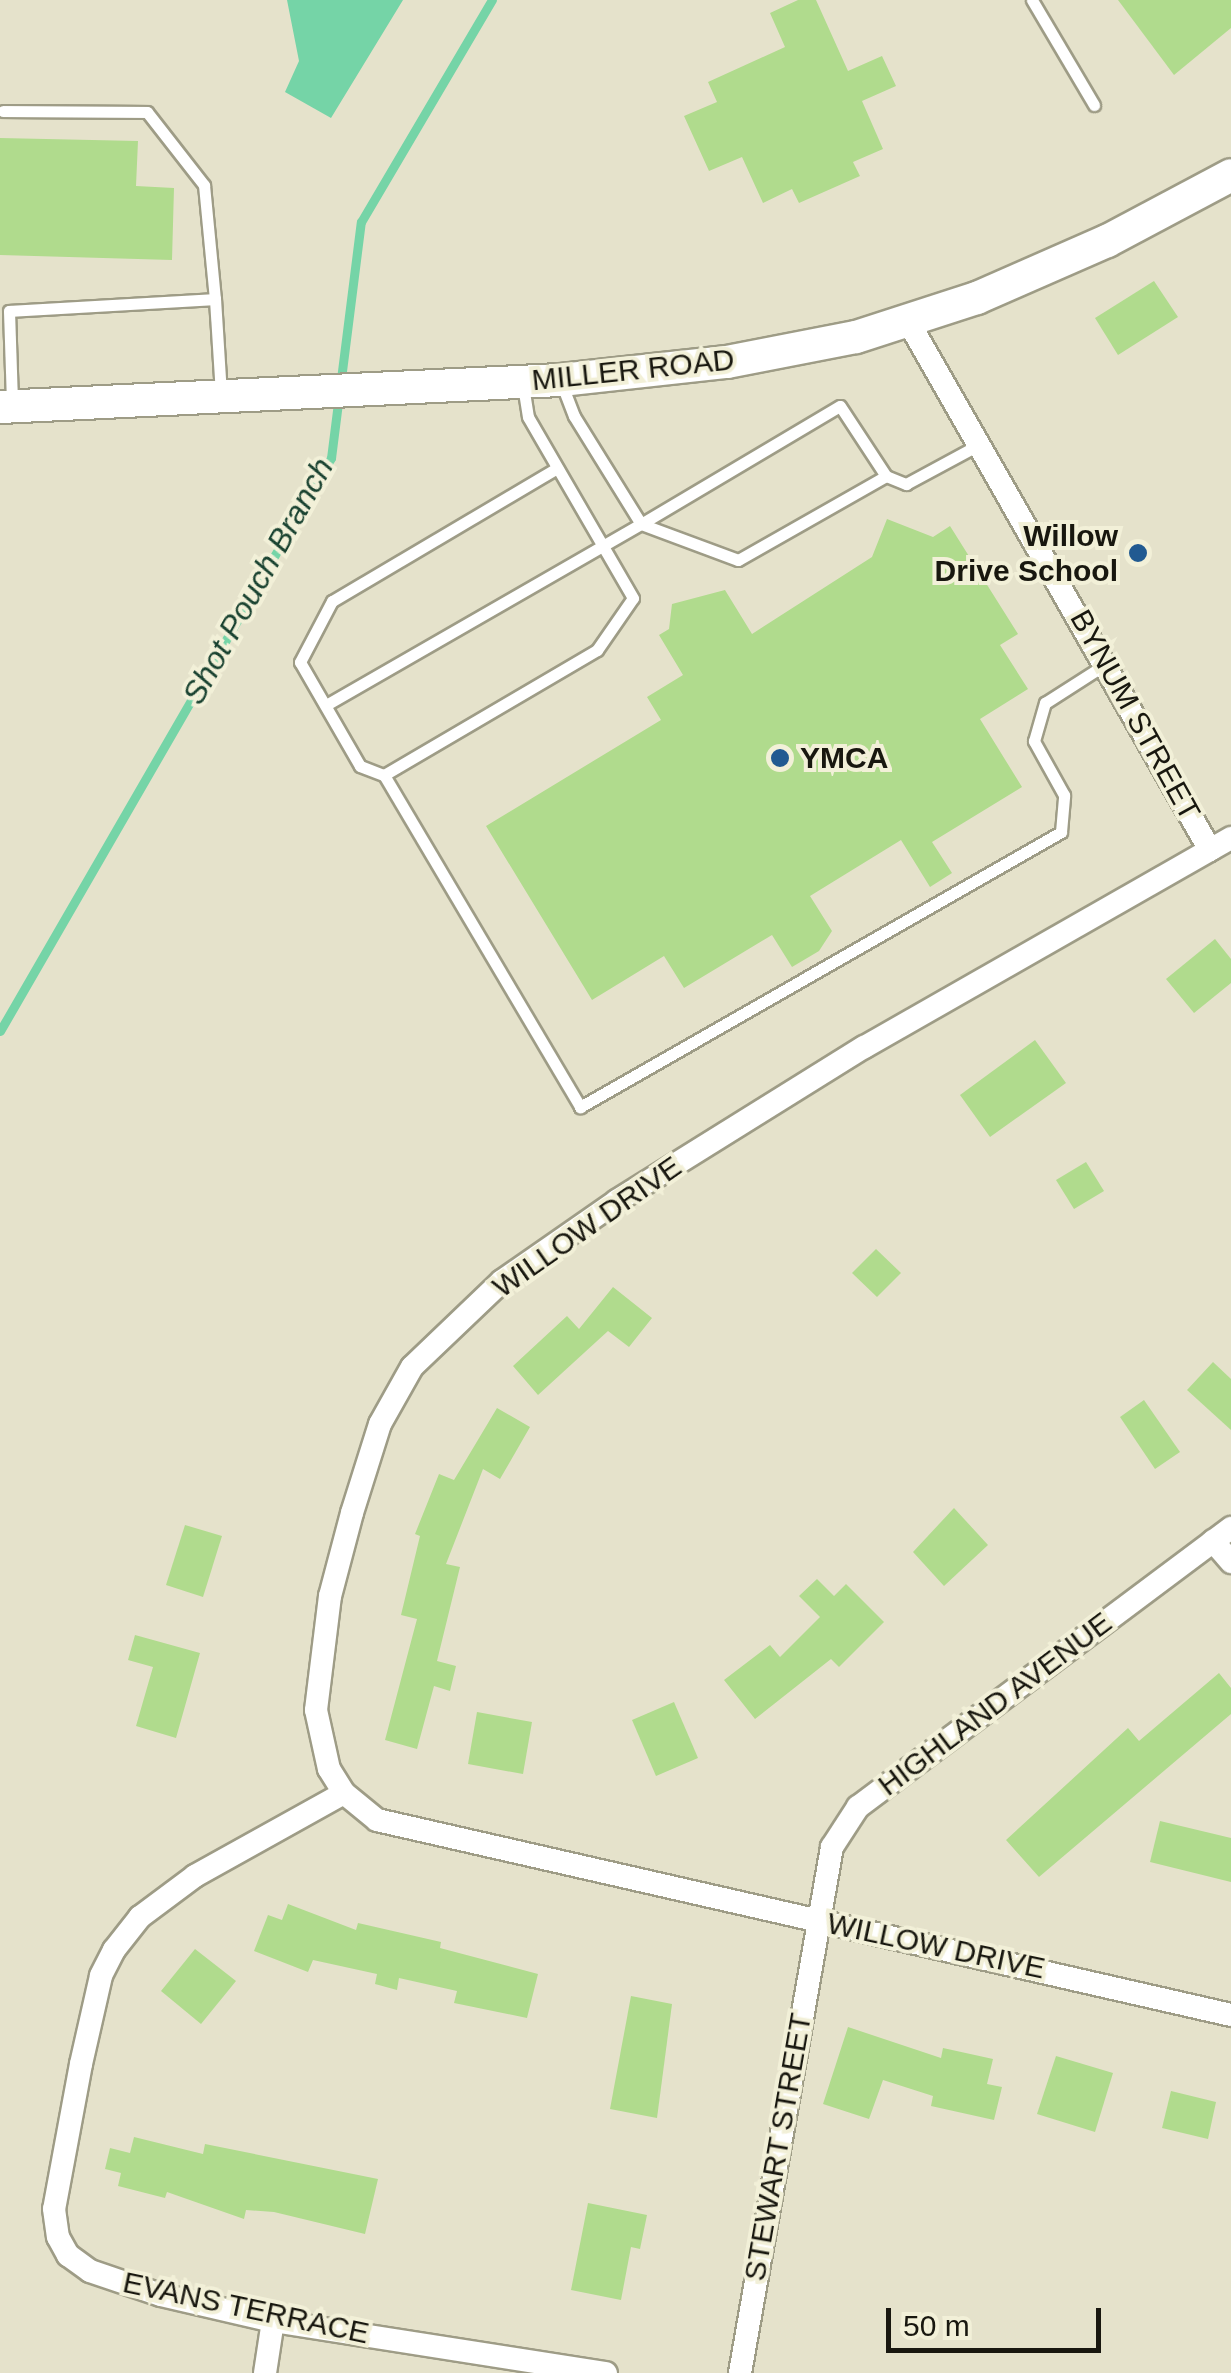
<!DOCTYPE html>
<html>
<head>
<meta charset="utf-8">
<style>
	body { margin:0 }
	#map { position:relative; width:1231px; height:2373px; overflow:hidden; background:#e5e2cb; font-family:Helvetica,sans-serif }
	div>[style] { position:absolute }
	.water>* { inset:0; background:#75d4a7 }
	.stream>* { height:9px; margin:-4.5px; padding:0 4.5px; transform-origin:4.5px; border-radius:4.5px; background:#75d4a7 }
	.building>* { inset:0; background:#b0db8d }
	.roads { filter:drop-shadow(2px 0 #9e9c86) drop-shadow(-2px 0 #9e9c86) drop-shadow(0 2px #9e9c86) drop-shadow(0 -2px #9e9c86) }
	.lane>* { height:11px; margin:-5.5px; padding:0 5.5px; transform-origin:5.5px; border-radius:5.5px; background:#fff }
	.street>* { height:22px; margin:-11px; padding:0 11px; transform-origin:11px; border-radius:11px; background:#fff }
	.secondary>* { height:32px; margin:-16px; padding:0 16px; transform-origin:16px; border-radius:16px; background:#fff }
	.dots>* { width:28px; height:28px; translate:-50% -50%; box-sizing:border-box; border:5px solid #f2f0d8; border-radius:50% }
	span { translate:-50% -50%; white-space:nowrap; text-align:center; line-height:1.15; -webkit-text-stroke:8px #f2f0d8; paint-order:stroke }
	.street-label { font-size:30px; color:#18170f }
	.poi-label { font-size:30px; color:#18170f; font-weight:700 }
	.right { translate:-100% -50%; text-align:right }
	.left { translate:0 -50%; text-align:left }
	.water-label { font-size:32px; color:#194230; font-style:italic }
	.scale { position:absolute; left:886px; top:2308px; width:215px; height:45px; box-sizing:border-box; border:5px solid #18170f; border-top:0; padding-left:12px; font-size:30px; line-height:35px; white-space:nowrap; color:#18170f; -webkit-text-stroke:8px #f2f0d8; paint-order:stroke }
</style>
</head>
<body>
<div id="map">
	<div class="water">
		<i style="clip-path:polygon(287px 0,403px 0,331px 118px,285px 92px,299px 61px)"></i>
	</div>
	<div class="stream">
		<i style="left:0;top:1031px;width:662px;rotate:-59.99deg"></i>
		<i style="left:331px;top:458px;width:238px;rotate:-82.8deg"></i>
		<i style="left:361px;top:222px;width:258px;rotate:-59.5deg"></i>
	</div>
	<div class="building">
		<i style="clip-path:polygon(798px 0,816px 0,848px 71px,882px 56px,896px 86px,862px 101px,883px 149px,853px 162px,860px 176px,799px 203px,792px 189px,763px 203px,742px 157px,709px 171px,684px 116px,717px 102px,708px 82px,785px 47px,770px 13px)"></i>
		<i style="clip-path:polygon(1118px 0,1231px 0,1231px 28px,1174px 75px)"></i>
		<i style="clip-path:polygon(0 138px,138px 141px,136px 186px,174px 188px,172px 260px,0 255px)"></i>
		<i style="clip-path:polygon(1154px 281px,1178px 317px,1118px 355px,1095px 318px)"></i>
		<i style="clip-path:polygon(887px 519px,933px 537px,950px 526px,1018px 634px,1000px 645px,1028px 689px,980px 719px,1022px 787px,932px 842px,952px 873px,930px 887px,901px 840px,810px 896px,832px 931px,819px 951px,792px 967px,772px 935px,684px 988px,664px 956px,592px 1000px,486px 826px,661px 720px,647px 697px,683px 675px,659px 635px,669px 629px,672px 604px,725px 590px,752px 634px,872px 557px)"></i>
		<i style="clip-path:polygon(1215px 939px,1231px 959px,1231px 983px,1194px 1013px,1166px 979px)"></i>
		<i style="clip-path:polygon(1035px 1040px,1066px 1083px,990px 1137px,960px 1095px)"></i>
		<i style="clip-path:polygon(1086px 1162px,1104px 1191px,1074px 1209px,1056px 1180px)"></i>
		<i style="clip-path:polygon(876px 1249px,901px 1273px,877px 1297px,852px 1273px)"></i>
		<i style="clip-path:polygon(613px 1287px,652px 1318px,629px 1347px,608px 1331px,538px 1395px,513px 1366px,567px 1316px,579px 1329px)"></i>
		<i style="clip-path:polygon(1213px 1362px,1231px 1379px,1231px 1430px,1187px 1390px)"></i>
		<i style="clip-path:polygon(1144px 1400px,1180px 1452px,1155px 1469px,1120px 1417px)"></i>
		<i style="clip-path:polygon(497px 1408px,530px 1427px,500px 1479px,483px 1469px,446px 1564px,460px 1567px,437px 1661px,456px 1666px,450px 1691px,434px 1686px,417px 1749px,385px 1740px,417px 1619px,401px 1615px,420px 1536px,415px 1534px,439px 1474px,454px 1480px)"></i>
		<i style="clip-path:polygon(954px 1508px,988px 1545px,944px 1586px,913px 1552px)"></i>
		<i style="clip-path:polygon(185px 1525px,222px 1536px,203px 1597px,166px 1585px)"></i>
		<i style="clip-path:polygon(817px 1579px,834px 1596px,846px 1584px,884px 1622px,839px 1667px,831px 1659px,755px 1719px,724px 1680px,770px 1645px,780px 1657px,820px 1617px,799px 1596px)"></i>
		<i style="clip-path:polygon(135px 1635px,200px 1653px,176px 1738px,136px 1726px,153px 1667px,128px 1660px)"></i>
		<i style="clip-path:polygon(1219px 1673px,1231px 1688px,1231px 1714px,1039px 1877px,1006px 1840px,1128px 1728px,1139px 1741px)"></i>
		<i style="clip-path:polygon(674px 1702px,698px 1758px,656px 1776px,632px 1720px)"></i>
		<i style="clip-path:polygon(477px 1712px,532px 1722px,523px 1774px,468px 1764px)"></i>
		<i style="clip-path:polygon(1160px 1821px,1231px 1838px,1231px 1882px,1150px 1862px)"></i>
		<i style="clip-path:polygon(288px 1904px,356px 1930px,358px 1923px,441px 1942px,440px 1948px,538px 1974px,527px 2018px,454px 2003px,457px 1991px,399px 1978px,397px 1990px,375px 1984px,377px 1974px,313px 1960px,308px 1972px,254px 1951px,268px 1915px,282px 1920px)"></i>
		<i style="clip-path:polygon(195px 1949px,236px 1981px,201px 2024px,161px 1991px)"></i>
		<i style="clip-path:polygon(631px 1996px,672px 2004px,657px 2118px,610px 2109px)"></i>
		<i style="clip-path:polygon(848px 2027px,941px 2058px,943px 2048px,993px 2059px,987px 2084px,1002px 2087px,994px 2120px,931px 2106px,933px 2096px,883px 2080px,869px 2119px,823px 2104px)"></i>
		<i style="clip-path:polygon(1056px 2056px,1113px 2073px,1095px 2132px,1037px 2114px)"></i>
		<i style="clip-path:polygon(1171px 2091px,1216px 2102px,1208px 2139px,1162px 2128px)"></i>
		<i style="clip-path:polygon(134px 2137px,203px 2154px,205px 2144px,378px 2179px,365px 2234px,274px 2212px,246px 2210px,244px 2219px,167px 2192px,165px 2198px,118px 2186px,121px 2173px,105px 2169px,110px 2148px,130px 2153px)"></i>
		<i style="clip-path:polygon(588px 2203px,647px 2215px,640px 2249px,631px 2247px,621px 2300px,571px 2290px)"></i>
	</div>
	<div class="roads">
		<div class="lane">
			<i style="left:1032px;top:0;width:122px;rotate:59.4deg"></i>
			<i style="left:3px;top:111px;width:144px;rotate:0.4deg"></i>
			<i style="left:147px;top:112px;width:93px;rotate:52deg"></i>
			<i style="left:204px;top:185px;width:115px;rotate:84.5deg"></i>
			<i style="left:215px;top:299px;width:206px;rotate:176.7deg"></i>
			<i style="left:9px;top:311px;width:91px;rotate:88.1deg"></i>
			<i style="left:215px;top:299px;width:96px;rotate:86.4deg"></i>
			<i style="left:557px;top:468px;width:261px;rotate:149.4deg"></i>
			<i style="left:332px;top:601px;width:69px;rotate:117.7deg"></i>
			<i style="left:300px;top:662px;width:120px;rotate:60deg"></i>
			<i style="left:360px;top:766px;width:26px;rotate:21deg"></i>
			<i style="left:384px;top:775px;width:386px;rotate:59.4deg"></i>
			<i style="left:580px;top:1107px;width:554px;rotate:-29.76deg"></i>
			<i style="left:1061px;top:832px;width:37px;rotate:-85deg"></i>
			<i style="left:1064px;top:795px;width:62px;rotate:-119.1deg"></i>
			<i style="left:1034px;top:741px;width:40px;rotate:-74deg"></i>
			<i style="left:1045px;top:703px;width:72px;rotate:-32.6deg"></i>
			<i style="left:886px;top:476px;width:22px;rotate:22deg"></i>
			<i style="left:906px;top:484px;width:84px;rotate:-28.4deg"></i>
			<i style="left:326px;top:705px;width:363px;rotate:-29.9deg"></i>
			<i style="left:641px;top:524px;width:231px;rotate:-30.7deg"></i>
			<i style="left:840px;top:406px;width:84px;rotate:56.7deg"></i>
			<i style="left:886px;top:476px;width:170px;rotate:150.4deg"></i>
			<i style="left:738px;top:560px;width:103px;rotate:-159.6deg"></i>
			<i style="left:641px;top:524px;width:127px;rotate:-121.8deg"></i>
			<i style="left:574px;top:416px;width:34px;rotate:-111deg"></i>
			<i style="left:384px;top:775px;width:247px;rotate:-30.4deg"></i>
			<i style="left:597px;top:650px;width:63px;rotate:-55.3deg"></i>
			<i style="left:633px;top:598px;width:209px;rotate:-120.1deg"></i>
			<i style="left:528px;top:417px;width:31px;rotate:-99deg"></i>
		</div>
		<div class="street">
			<i style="left:908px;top:321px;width:609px;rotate:60.28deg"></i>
			<i style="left:1231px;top:838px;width:422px;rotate:150.3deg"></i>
			<i style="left:864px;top:1047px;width:291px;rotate:148.1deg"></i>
			<i style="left:617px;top:1201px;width:140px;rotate:145.2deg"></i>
			<i style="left:502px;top:1281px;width:124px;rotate:136.3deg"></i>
			<i style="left:412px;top:1367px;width:65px;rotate:119.3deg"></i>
			<i style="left:380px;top:1424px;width:93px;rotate:107.5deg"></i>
			<i style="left:352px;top:1513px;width:86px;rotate:104.8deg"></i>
			<i style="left:330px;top:1596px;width:115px;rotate:97deg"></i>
			<i style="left:316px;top:1710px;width:60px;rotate:77.6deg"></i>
			<i style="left:329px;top:1769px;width:28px;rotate:58deg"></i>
			<i style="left:344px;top:1793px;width:43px;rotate:39.3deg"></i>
			<i style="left:377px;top:1820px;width:876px;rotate:12.86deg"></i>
			<i style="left:1213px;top:1541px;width:28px;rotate:49deg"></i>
			<i style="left:344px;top:1793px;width:171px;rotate:150.9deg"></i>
			<i style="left:195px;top:1876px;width:69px;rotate:143.3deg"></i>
			<i style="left:140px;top:1917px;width:42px;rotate:128.2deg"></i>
			<i style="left:114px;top:1950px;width:29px;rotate:117deg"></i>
			<i style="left:101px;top:1976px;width:90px;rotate:102.8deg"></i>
			<i style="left:81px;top:2064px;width:147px;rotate:100.5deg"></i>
			<i style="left:54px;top:2209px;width:28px;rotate:82deg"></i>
			<i style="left:58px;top:2237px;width:21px;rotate:61deg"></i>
			<i style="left:68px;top:2255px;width:27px;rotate:36deg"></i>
			<i style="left:90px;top:2271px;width:75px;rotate:18.7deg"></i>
			<i style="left:161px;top:2295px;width:115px;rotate:13.1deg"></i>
			<i style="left:273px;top:2321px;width:337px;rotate:8.9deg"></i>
			<i style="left:265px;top:2373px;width:53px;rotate:-81.3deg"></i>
			<i style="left:740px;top:2373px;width:534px;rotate:-80.08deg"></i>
			<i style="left:832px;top:1847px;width:48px;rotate:-57deg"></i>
			<i style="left:858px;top:1807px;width:466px;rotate:-36.8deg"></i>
		</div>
		<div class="secondary">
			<i style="left:0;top:407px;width:562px;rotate:-2.76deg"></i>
			<i style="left:561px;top:380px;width:167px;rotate:-6.2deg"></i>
			<i style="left:727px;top:362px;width:131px;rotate:-11deg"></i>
			<i style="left:856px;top:337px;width:127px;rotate:-17.9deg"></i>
			<i style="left:977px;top:298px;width:142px;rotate:-23.7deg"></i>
			<i style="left:1107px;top:241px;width:140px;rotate:-28deg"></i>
		</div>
	</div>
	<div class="dots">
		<i style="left:1138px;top:553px;background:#215a91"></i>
		<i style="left:780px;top:758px;background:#215a91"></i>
	</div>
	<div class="street-label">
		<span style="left:633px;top:370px;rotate:-6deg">MILLER ROAD</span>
		<span style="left:1135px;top:715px;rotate:61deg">BYNUM STREET</span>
		<span style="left:587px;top:1227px;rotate:-35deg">WILLOW DRIVE</span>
		<span style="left:995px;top:1704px;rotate:-37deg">HIGHLAND AVENUE</span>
		<span style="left:936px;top:1946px;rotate:12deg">WILLOW DRIVE</span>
		<span style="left:778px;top:2147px;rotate:-80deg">STEWART STREET</span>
		<span style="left:246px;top:2308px;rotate:12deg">EVANS TERRACE</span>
	</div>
	<div class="poi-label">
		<span class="right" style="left:1118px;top:553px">Willow<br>Drive School</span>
		<span class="left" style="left:800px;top:758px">YMCA</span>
	</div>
	<div class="water-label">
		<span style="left:258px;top:581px;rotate:-61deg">Shot Pouch Branch</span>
	</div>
	<div class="scale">50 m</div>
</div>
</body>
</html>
